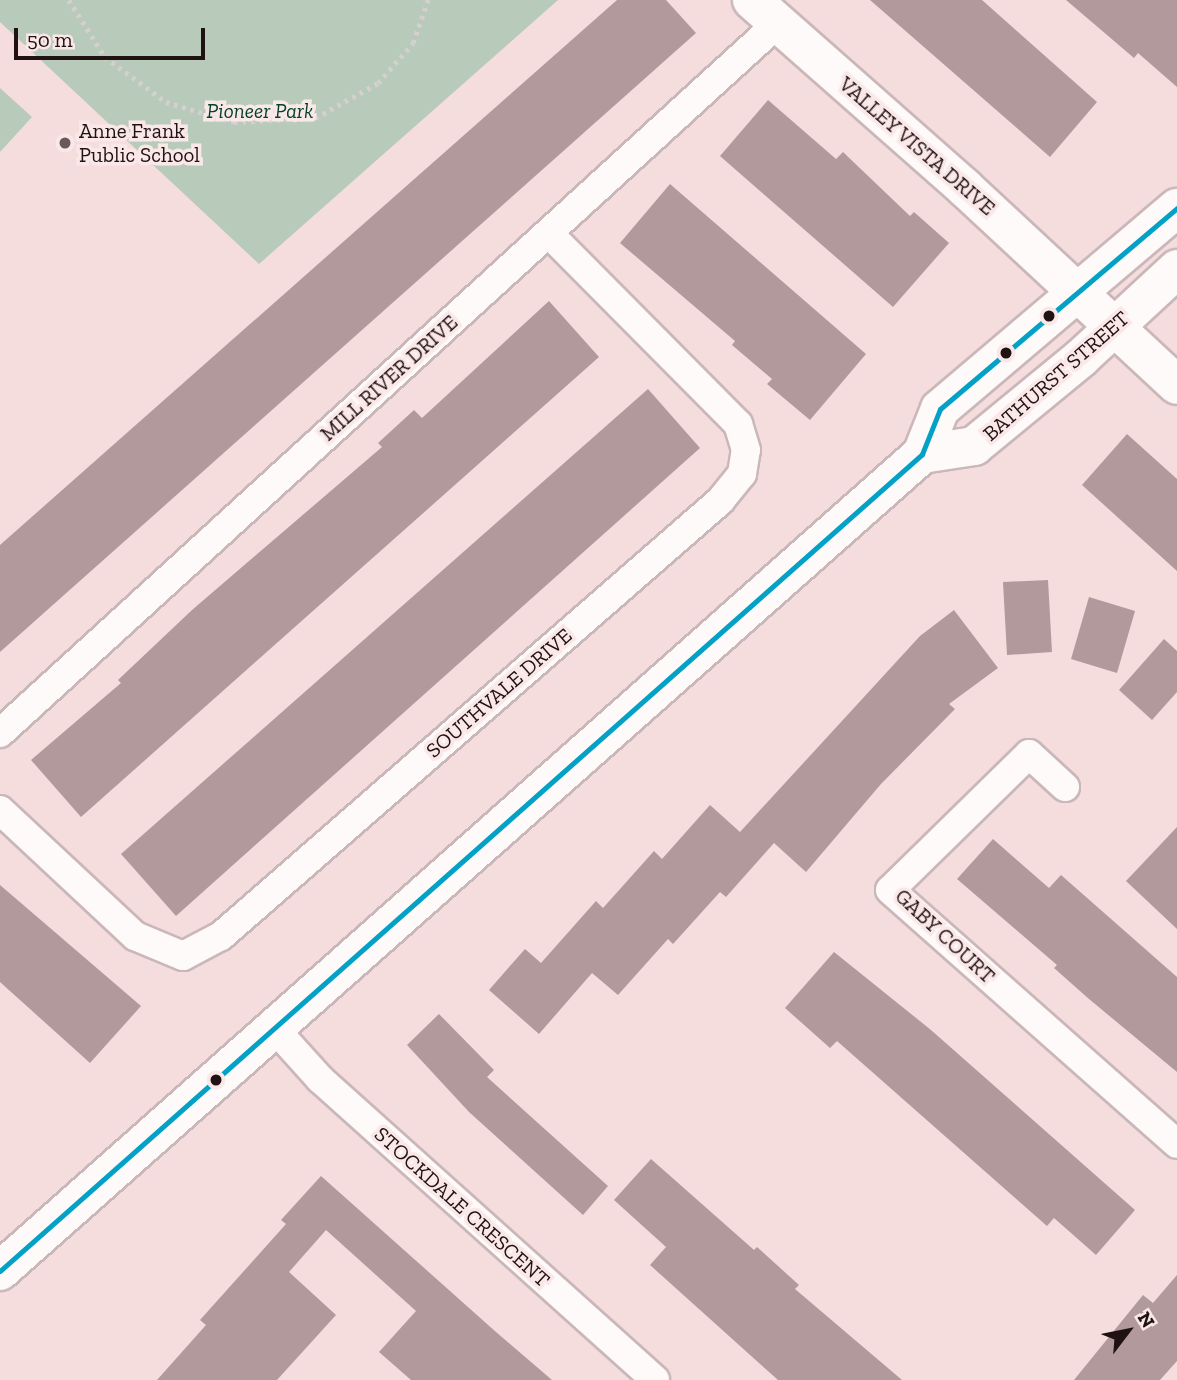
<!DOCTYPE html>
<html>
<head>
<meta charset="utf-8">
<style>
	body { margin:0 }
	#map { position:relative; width:1177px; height:1380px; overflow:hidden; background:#f5ddde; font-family:"Zilla Slab",serif }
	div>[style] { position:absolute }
	.green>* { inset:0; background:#b8cab9 }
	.building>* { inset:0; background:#b2999b }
	.path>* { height:4.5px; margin-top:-2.25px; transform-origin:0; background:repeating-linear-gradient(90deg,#d6cfd0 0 3.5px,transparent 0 8.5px) }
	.roads { filter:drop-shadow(2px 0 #cab7b9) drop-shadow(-2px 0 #cab7b9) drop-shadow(0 2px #cab7b9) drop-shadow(0 -2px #cab7b9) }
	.street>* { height:28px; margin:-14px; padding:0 14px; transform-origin:14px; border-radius:14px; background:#fefafa }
	.secondary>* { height:38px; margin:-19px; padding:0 19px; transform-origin:19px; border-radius:19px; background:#fefafa }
	.bus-1>* { height:5px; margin:-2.5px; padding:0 2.5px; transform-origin:2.5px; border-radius:2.5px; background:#02a1c5 }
	.dots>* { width:19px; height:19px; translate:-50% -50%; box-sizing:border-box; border:4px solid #fae8e9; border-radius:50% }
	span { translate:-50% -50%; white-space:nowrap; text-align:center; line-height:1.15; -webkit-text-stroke:7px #fae8e9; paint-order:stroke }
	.park-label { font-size:21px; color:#054326; font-style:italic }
	.poi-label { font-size:21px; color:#201113 }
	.left { translate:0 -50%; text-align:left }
	.street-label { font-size:21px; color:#201113 }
	.north { position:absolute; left:1093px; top:1296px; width:70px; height:70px; -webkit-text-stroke:5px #fae8e9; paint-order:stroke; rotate:58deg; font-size:19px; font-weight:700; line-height:28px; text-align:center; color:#201113 }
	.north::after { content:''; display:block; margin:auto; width:24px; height:32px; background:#201113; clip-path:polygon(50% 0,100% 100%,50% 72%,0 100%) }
	.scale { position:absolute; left:14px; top:28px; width:191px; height:32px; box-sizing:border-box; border:4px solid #201113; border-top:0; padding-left:9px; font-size:21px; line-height:24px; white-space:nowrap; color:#201113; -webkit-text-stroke:5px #fae8e9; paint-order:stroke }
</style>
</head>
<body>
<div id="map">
	<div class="green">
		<i style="clip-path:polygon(0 0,558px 0,259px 264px,0 22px)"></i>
		<i style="clip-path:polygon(0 88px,32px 117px,0 152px)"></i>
	</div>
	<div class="building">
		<i style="clip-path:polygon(617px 0,666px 0,696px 33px,0 652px,0 545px)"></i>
		<i style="clip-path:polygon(870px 0,982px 0,1097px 102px,1050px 157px)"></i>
		<i style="clip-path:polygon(1066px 0,1177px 0,1177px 87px,1138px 53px,1134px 58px)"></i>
		<i style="clip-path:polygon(768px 100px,836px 159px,843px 152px,910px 216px,914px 212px,949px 243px,893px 307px,720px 156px)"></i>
		<i style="clip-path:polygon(670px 184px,866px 354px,810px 420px,767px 384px,772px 379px,732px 345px,735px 341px,620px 243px)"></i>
		<i style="clip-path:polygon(549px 301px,599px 357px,81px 817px,31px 760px,121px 683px,118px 680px,192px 610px,382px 447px,378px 443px,414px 410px,422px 418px)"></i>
		<i style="clip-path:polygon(648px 389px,700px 448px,176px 916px,121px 854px)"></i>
		<i style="clip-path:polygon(1127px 434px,1177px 479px,1177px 571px,1082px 485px)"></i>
		<i style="clip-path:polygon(1048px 580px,1052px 652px,1007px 655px,1003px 582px)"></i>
		<i style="clip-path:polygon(1089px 597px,1135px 611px,1117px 673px,1071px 659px)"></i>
		<i style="clip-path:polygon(954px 610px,998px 668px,949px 704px,955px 709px,881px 784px,806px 872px,774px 843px,726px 897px,720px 892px,673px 944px,668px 939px,618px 995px,592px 973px,539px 1034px,489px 990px,525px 949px,541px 963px,596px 901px,603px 908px,654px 851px,662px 859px,710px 805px,740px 832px,920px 636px)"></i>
		<i style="clip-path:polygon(1164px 639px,1177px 651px,1177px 692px,1152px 720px,1119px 690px)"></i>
		<i style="clip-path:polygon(1177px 827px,1177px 929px,1126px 881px)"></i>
		<i style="clip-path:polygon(993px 839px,1049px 888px,1061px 875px,1177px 977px,1177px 1072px,1089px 999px,1054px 968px,1057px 965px,957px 879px)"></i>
		<i style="clip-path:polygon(0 885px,141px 1006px,90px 1063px,0 982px)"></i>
		<i style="clip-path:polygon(834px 952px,931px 1030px,1135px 1210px,1096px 1255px,1054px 1218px,1047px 1226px,837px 1041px,830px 1048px,785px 1008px)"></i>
		<i style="clip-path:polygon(439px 1014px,494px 1070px,487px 1077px,608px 1186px,583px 1215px,469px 1112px,407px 1045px)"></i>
		<i style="clip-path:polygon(651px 1159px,754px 1250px,757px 1247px,799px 1285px,795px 1289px,902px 1380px,778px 1380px,650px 1265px,666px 1247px,614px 1200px)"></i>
		<i style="clip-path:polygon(321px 1176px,496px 1332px,552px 1380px,411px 1380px,379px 1352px,416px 1311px,326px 1230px,289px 1272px,336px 1315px,277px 1380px,157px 1380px,206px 1325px,200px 1320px,286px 1224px,281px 1220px)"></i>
		<i style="clip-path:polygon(1177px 1275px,1177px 1361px,1160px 1380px,1074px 1380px,1143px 1295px,1153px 1303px)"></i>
	</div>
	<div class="path">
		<i style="left:69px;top:0;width:67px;rotate:57.7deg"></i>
		<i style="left:105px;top:57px;width:76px;rotate:36.4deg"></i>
		<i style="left:166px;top:102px;width:71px;rotate:16.4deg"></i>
		<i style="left:234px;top:122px;width:81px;rotate:-2.8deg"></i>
		<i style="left:315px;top:118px;width:72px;rotate:-29.1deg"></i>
		<i style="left:378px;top:83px;width:53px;rotate:-48.8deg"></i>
		<i style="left:413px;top:43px;width:46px;rotate:-70.8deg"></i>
	</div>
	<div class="roads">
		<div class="street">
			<i style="left:0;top:733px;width:1052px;rotate:-42.38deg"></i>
			<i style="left:1065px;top:787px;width:49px;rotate:-137.5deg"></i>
			<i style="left:1029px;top:754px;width:194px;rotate:135.6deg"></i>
			<i style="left:890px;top:890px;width:383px;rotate:41.5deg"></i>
			<i style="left:0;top:810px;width:185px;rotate:43deg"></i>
			<i style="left:135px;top:936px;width:52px;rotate:22.6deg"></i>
			<i style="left:183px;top:956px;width:43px;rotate:-27.8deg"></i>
			<i style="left:221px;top:936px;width:662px;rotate:-41.08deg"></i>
			<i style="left:720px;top:501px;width:35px;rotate:-51deg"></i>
			<i style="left:742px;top:474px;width:24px;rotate:-81deg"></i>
			<i style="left:746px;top:450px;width:27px;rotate:-107deg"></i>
			<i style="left:738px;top:424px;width:269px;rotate:-134.8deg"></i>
			<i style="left:275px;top:1029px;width:67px;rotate:48deg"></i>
			<i style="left:320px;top:1079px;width:450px;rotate:41.9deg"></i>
		</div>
		<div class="secondary">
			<i style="left:752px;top:0;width:284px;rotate:41.4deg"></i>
			<i style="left:965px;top:188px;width:289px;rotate:42.9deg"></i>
			<i style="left:922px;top:454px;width:53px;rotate:-8.7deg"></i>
			<i style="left:974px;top:446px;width:139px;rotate:-39.4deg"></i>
			<i style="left:1081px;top:358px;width:131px;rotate:-42.8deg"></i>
			<i style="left:0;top:1271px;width:1232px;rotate:-41.54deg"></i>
			<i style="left:922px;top:454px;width:48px;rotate:-68.2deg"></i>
			<i style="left:940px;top:409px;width:311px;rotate:-40.3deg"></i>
		</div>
	</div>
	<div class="bus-1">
		<i style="left:0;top:1271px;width:1232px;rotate:-41.54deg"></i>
		<i style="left:922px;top:454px;width:48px;rotate:-68.2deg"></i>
		<i style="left:940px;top:409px;width:311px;rotate:-40.3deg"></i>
	</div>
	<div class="dots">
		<i style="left:65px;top:143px;background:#6b585a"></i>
		<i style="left:1049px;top:316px;background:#201113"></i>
		<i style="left:1006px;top:353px;background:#201113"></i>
		<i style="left:216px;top:1080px;background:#201113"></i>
	</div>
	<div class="park-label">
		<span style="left:260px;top:111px">Pioneer Park</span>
	</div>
	<div class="poi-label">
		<span class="left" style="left:79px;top:143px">Anne Frank<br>Public School</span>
	</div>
	<div class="street-label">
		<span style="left:917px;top:146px;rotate:41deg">VALLEY VISTA DRIVE</span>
		<span style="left:1056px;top:376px;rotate:-41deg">BATHURST STREET</span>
		<span style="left:389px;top:378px;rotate:-42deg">MILL RIVER DRIVE</span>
		<span style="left:499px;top:693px;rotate:-41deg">SOUTHVALE DRIVE</span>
		<span style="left:945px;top:936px;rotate:43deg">GABY COURT</span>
		<span style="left:462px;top:1207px;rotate:42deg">STOCKDALE CRESCENT</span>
	</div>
	<div class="north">N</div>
	<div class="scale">50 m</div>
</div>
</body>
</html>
